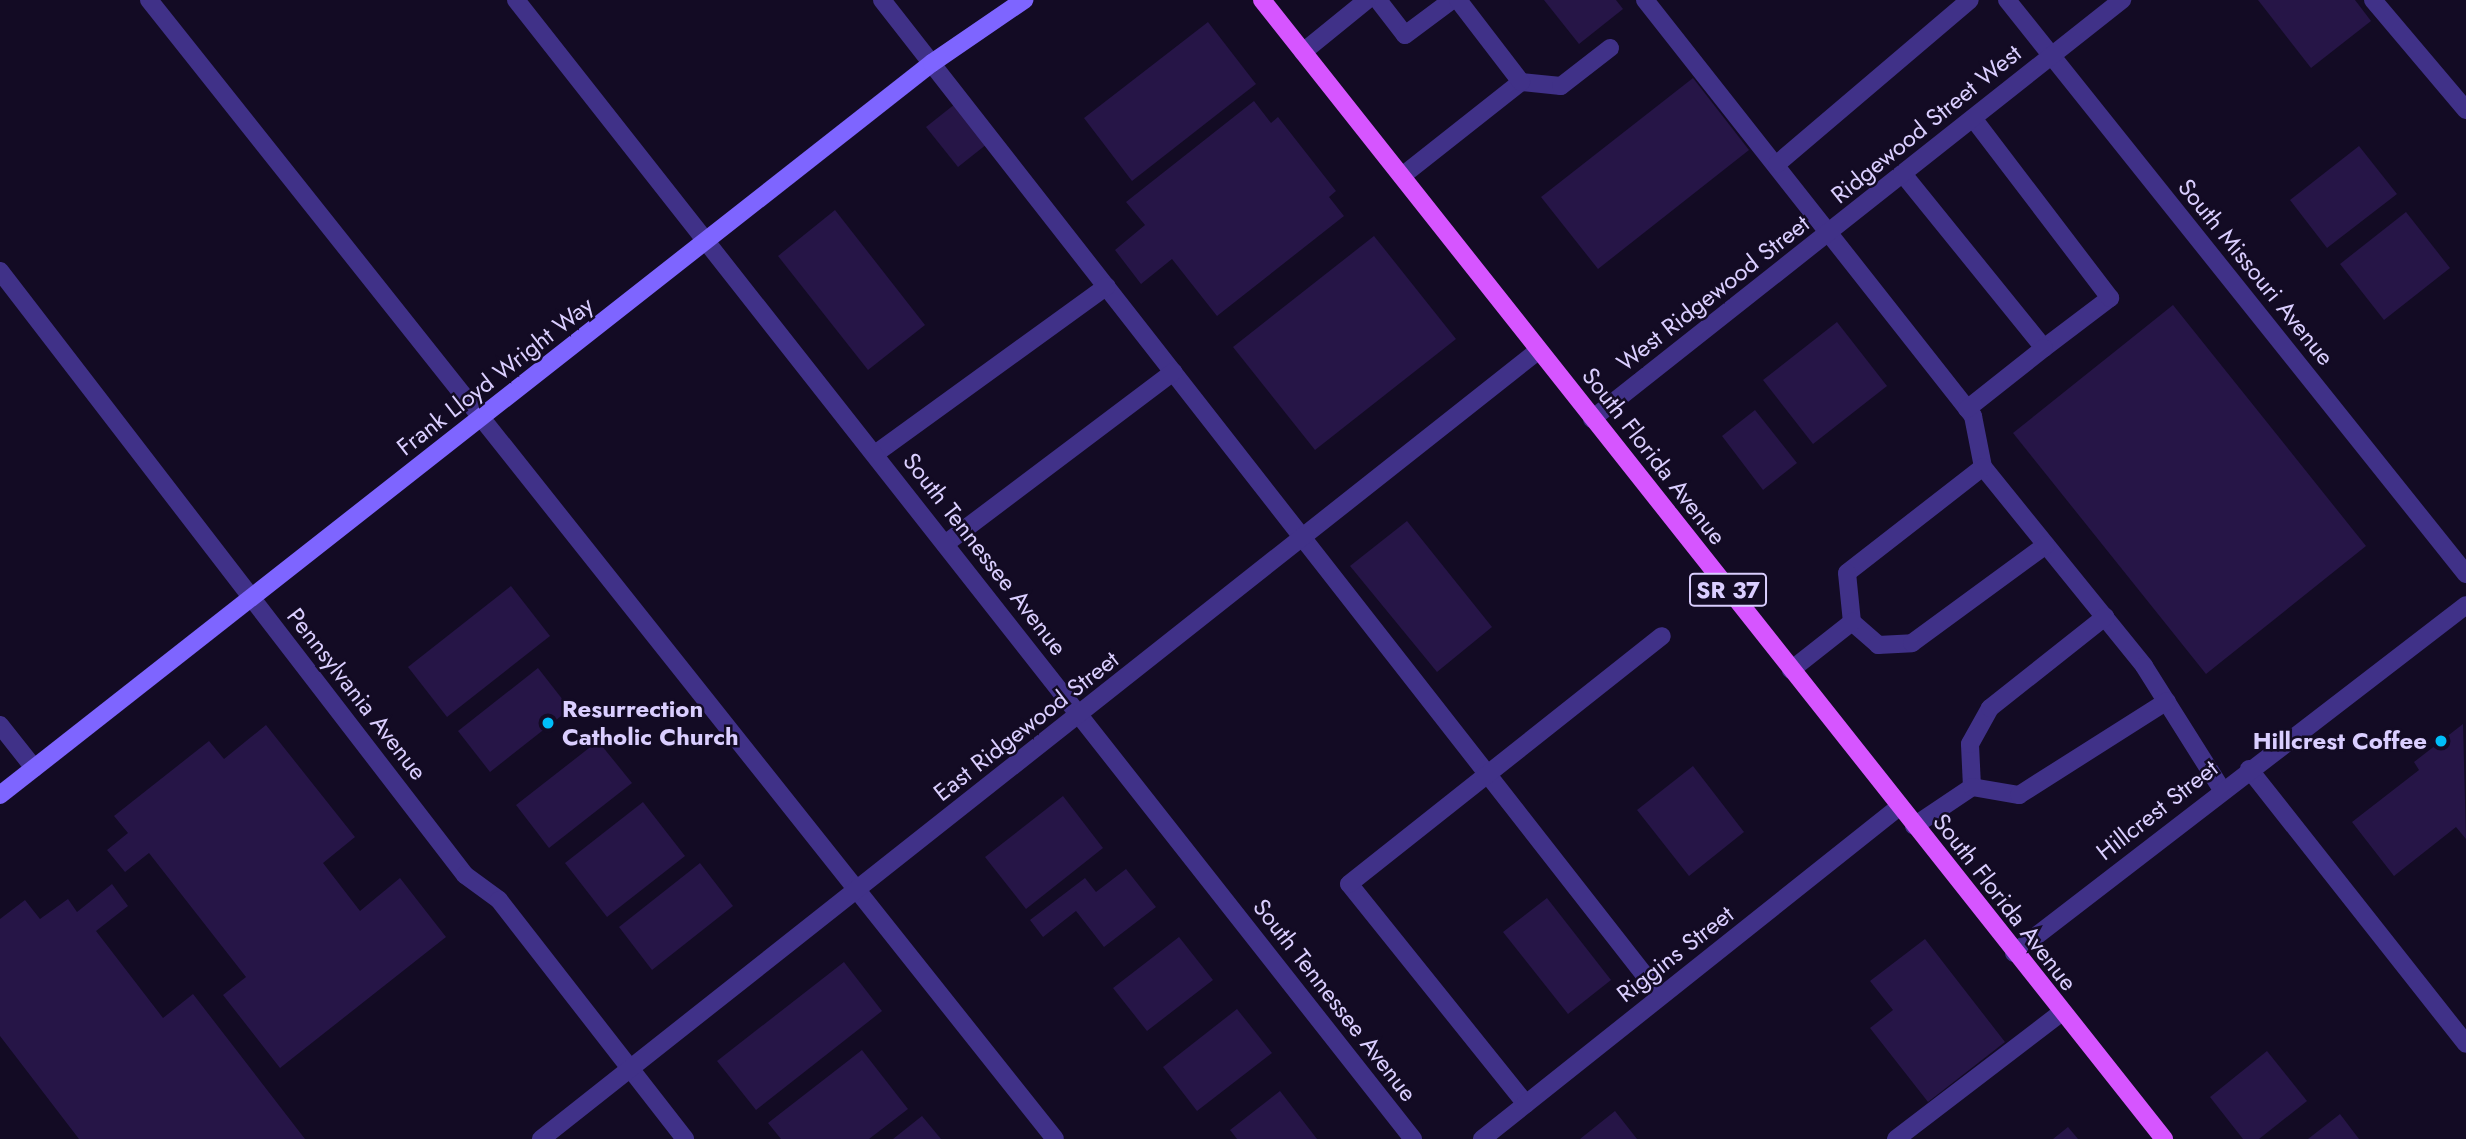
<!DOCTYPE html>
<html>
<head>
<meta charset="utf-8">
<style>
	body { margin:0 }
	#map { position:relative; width:2466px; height:1139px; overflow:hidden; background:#130b24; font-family:Jost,sans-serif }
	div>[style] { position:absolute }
	.building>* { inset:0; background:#261547 }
	.lane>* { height:18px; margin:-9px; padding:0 9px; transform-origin:9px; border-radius:9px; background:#403188 }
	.street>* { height:18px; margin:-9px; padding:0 9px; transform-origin:9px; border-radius:9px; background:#403188 }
	.secondary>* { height:18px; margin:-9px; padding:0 9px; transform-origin:9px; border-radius:9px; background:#7e65ff }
	.primary>* { height:18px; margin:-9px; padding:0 9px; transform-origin:9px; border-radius:9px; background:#d655ff }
	.dots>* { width:19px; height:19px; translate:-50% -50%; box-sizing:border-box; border:4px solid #130b24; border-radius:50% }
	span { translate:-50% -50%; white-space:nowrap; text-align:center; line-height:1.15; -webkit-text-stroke:5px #130b24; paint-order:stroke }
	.shield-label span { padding:2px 5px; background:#130b24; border:2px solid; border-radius:5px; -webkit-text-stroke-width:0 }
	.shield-label { font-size:23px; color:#daceff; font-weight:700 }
	.street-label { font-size:24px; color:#daceff }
	.poi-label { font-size:24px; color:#daceff; font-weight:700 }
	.left { translate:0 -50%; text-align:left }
	.right { translate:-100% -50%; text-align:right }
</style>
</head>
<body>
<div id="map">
	<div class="building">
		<i style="clip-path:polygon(1544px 0,1616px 0,1623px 9px,1579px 44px)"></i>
		<i style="clip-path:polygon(2258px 0,2355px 0,2371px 21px,2311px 68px)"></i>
		<i style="clip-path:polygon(1208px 22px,1256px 84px,1132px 181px,1084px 118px)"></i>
		<i style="clip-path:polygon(1693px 78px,1749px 150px,1598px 269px,1541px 197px)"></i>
		<i style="clip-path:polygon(1254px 101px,1271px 123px,1278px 117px,1336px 191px,1329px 197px,1344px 216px,1217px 316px,1172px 259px,1141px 284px,1115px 250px,1145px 225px,1126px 202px)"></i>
		<i style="clip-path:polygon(955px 104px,987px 144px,958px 167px,926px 127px)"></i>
		<i style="clip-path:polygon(2359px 146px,2397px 194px,2327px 248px,2290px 200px)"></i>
		<i style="clip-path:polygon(835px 210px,925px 325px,868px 370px,778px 256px)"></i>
		<i style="clip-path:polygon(2406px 212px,2450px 268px,2384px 320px,2340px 264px)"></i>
		<i style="clip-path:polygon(1374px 236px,1456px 339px,1315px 450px,1233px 347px)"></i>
		<i style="clip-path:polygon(2173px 305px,2366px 546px,2206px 674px,2013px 433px)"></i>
		<i style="clip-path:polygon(1837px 322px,1887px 386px,1813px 444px,1763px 380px)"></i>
		<i style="clip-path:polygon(1755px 410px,1797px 463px,1763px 490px,1722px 436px)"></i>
		<i style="clip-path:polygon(1407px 521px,1492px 627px,1437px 672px,1350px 566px)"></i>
		<i style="clip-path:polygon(511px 586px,550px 636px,447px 717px,408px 667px)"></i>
		<i style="clip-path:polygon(538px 668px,570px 709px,490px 772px,458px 731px)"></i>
		<i style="clip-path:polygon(2463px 724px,2466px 839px,2456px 827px,2394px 876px,2352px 822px,2419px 770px,2414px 762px)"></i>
		<i style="clip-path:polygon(266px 725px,355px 837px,323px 863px,360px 911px,400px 878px,446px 937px,280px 1068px,223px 995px,246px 977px,149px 853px,125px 872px,107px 850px,128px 833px,114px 816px,209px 741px,224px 759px)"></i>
		<i style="clip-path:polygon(598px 741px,632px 783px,549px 848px,516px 805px)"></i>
		<i style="clip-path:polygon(1693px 766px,1744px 832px,1689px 876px,1637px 810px)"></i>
		<i style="clip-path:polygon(1063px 796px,1103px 848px,1026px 909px,985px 857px)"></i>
		<i style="clip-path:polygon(643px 802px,685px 856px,607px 917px,565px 863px)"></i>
		<i style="clip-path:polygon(700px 863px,733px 906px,652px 970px,619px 927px)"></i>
		<i style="clip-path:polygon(1126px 869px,1156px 907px,1104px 947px,1076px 911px,1043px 937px,1030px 920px,1085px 878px,1096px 892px)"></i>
		<i style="clip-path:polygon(112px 884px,128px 906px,96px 931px,163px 1018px,193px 994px,305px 1139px,79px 1139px,0 1036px,0 919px,25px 900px,40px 919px,68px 899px,77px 912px)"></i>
		<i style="clip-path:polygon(1547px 898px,1611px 980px,1568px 1014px,1503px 932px)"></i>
		<i style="clip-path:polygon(1179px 937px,1213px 980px,1147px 1031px,1113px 988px)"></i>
		<i style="clip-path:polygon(1925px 939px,2005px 1042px,1928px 1102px,1870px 1028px,1893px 1010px,1870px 981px)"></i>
		<i style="clip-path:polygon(844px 962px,882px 1011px,756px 1110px,717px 1061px)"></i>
		<i style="clip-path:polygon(1237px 1009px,1272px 1053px,1197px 1111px,1163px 1067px)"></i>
		<i style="clip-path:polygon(862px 1050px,908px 1109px,869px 1139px,781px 1139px,768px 1123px)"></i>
		<i style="clip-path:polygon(2267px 1051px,2307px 1101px,2259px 1139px,2243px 1139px,2210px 1097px)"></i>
		<i style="clip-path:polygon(1280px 1091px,1317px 1139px,1237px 1139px,1230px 1130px)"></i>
		<i style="clip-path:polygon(1615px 1111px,1637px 1139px,1580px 1139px)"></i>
		<i style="clip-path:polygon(2340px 1114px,2359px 1139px,2308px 1139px)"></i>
		<i style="clip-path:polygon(922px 1116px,941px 1139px,893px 1139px)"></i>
		<i style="clip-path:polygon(2068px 1127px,2078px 1139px,2053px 1139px)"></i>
	</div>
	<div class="lane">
		<i style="left:149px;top:0;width:1455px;rotate:51.5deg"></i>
		<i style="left:882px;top:0;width:1264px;rotate:51.97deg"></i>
		<i style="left:1378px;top:0;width:44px;rotate:52.4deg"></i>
		<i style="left:1405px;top:35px;width:59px;rotate:-36.7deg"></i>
		<i style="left:1645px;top:0;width:530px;rotate:51.75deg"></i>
		<i style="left:1973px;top:416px;width:52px;rotate:78.9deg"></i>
		<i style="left:1983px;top:467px;width:256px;rotate:51deg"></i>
		<i style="left:2144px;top:666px;width:146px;rotate:57.8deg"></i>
		<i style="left:2373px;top:0;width:144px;rotate:49.8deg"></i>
		<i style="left:1303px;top:52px;width:82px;rotate:-39.1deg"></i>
		<i style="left:1521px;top:82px;width:40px;rotate:5.7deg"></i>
		<i style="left:1561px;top:86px;width:62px;rotate:-37.8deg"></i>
		<i style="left:1777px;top:164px;width:253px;rotate:-40.4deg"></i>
		<i style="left:1903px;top:174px;width:224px;rotate:51deg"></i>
		<i style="left:2044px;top:348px;width:83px;rotate:-37.1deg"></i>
		<i style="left:2110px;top:298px;width:226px;rotate:-127.3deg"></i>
		<i style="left:1402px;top:176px;width:152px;rotate:-38.3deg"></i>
		<i style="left:1521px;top:82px;width:103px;rotate:-127.5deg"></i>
		<i style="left:1967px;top:409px;width:98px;rotate:-38.4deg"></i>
		<i style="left:875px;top:454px;width:286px;rotate:-35.9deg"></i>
		<i style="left:1983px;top:467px;width:172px;rotate:142.1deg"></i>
		<i style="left:1847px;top:573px;width:49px;rotate:84.2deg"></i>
		<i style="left:1852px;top:622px;width:35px;rotate:41deg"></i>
		<i style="left:1878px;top:645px;width:34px;rotate:-3deg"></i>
		<i style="left:1912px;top:643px;width:166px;rotate:-36.2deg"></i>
		<i style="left:945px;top:544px;width:286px;rotate:-37deg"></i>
		<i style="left:1791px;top:670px;width:78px;rotate:-38.2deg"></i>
		<i style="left:0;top:725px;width:55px;rotate:51.7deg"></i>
		<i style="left:2249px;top:769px;width:350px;rotate:51.7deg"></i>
		<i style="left:1972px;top:787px;width:43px;rotate:-92.7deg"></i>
		<i style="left:1970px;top:744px;width:41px;rotate:-60.9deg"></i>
		<i style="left:1990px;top:708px;width:147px;rotate:-38.4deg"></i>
		<i style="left:1914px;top:826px;width:70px;rotate:-33.9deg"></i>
		<i style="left:1972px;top:787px;width:48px;rotate:9.7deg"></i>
		<i style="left:2019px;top:795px;width:175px;rotate:-32.4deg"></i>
		<i style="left:1526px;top:1104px;width:282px;rotate:-128.8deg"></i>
		<i style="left:1349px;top:884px;width:399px;rotate:-38.4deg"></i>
		<i style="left:1896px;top:1139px;width:208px;rotate:-37.4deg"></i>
	</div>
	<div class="street">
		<i style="left:516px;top:0;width:1450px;rotate:51.78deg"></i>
		<i style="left:2007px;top:0;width:735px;rotate:51.35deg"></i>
		<i style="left:0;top:271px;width:762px;rotate:52.41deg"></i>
		<i style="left:465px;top:875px;width:42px;rotate:36.3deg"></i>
		<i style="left:499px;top:900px;width:303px;rotate:52.1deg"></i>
		<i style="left:1592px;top:419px;width:676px;rotate:-38.33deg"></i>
		<i style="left:2014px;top:953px;width:570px;rotate:-37.59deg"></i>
		<i style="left:541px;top:1139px;width:1272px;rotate:-38.33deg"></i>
		<i style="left:1482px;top:1139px;width:533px;rotate:-38.53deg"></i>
	</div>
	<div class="secondary">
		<i style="left:0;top:795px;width:1185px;rotate:-38.15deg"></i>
		<i style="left:932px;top:63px;width:112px;rotate:-34.4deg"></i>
	</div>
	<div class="primary">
		<i style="left:1262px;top:0;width:1453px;rotate:51.62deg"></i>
	</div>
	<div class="dots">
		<i style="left:548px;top:723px;background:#00bef9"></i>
		<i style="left:2441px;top:741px;background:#00bef9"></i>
	</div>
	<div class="shield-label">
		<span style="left:1728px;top:590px">SR 37</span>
	</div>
	<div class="street-label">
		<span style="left:1926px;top:124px;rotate:-39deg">Ridgewood Street West</span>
		<span style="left:2256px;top:272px;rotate:51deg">South Missouri Avenue</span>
		<span style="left:1713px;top:293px;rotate:-38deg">West Ridgewood Street</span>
		<span style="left:495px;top:376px;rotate:-38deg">Frank Lloyd Wright Way</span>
		<span style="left:1654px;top:456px;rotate:52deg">South Florida Avenue</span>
		<span style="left:985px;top:554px;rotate:52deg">South Tennessee Avenue</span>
		<span style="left:357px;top:694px;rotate:52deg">Pennsylvania Avenue</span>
		<span style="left:1026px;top:726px;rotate:-38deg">East Ridgewood Street</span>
		<span style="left:2157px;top:810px;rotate:-38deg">Hillcrest Street</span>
		<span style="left:2005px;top:902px;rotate:52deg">South Florida Avenue</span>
		<span style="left:1675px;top:954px;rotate:-38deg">Riggins Street</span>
		<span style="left:1335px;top:1000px;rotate:52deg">South Tennessee Avenue</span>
	</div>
	<div class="poi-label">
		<span class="left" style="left:562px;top:723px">Resurrection<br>Catholic Church</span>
		<span class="right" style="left:2427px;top:741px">Hillcrest Coffee</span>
	</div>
</div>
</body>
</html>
